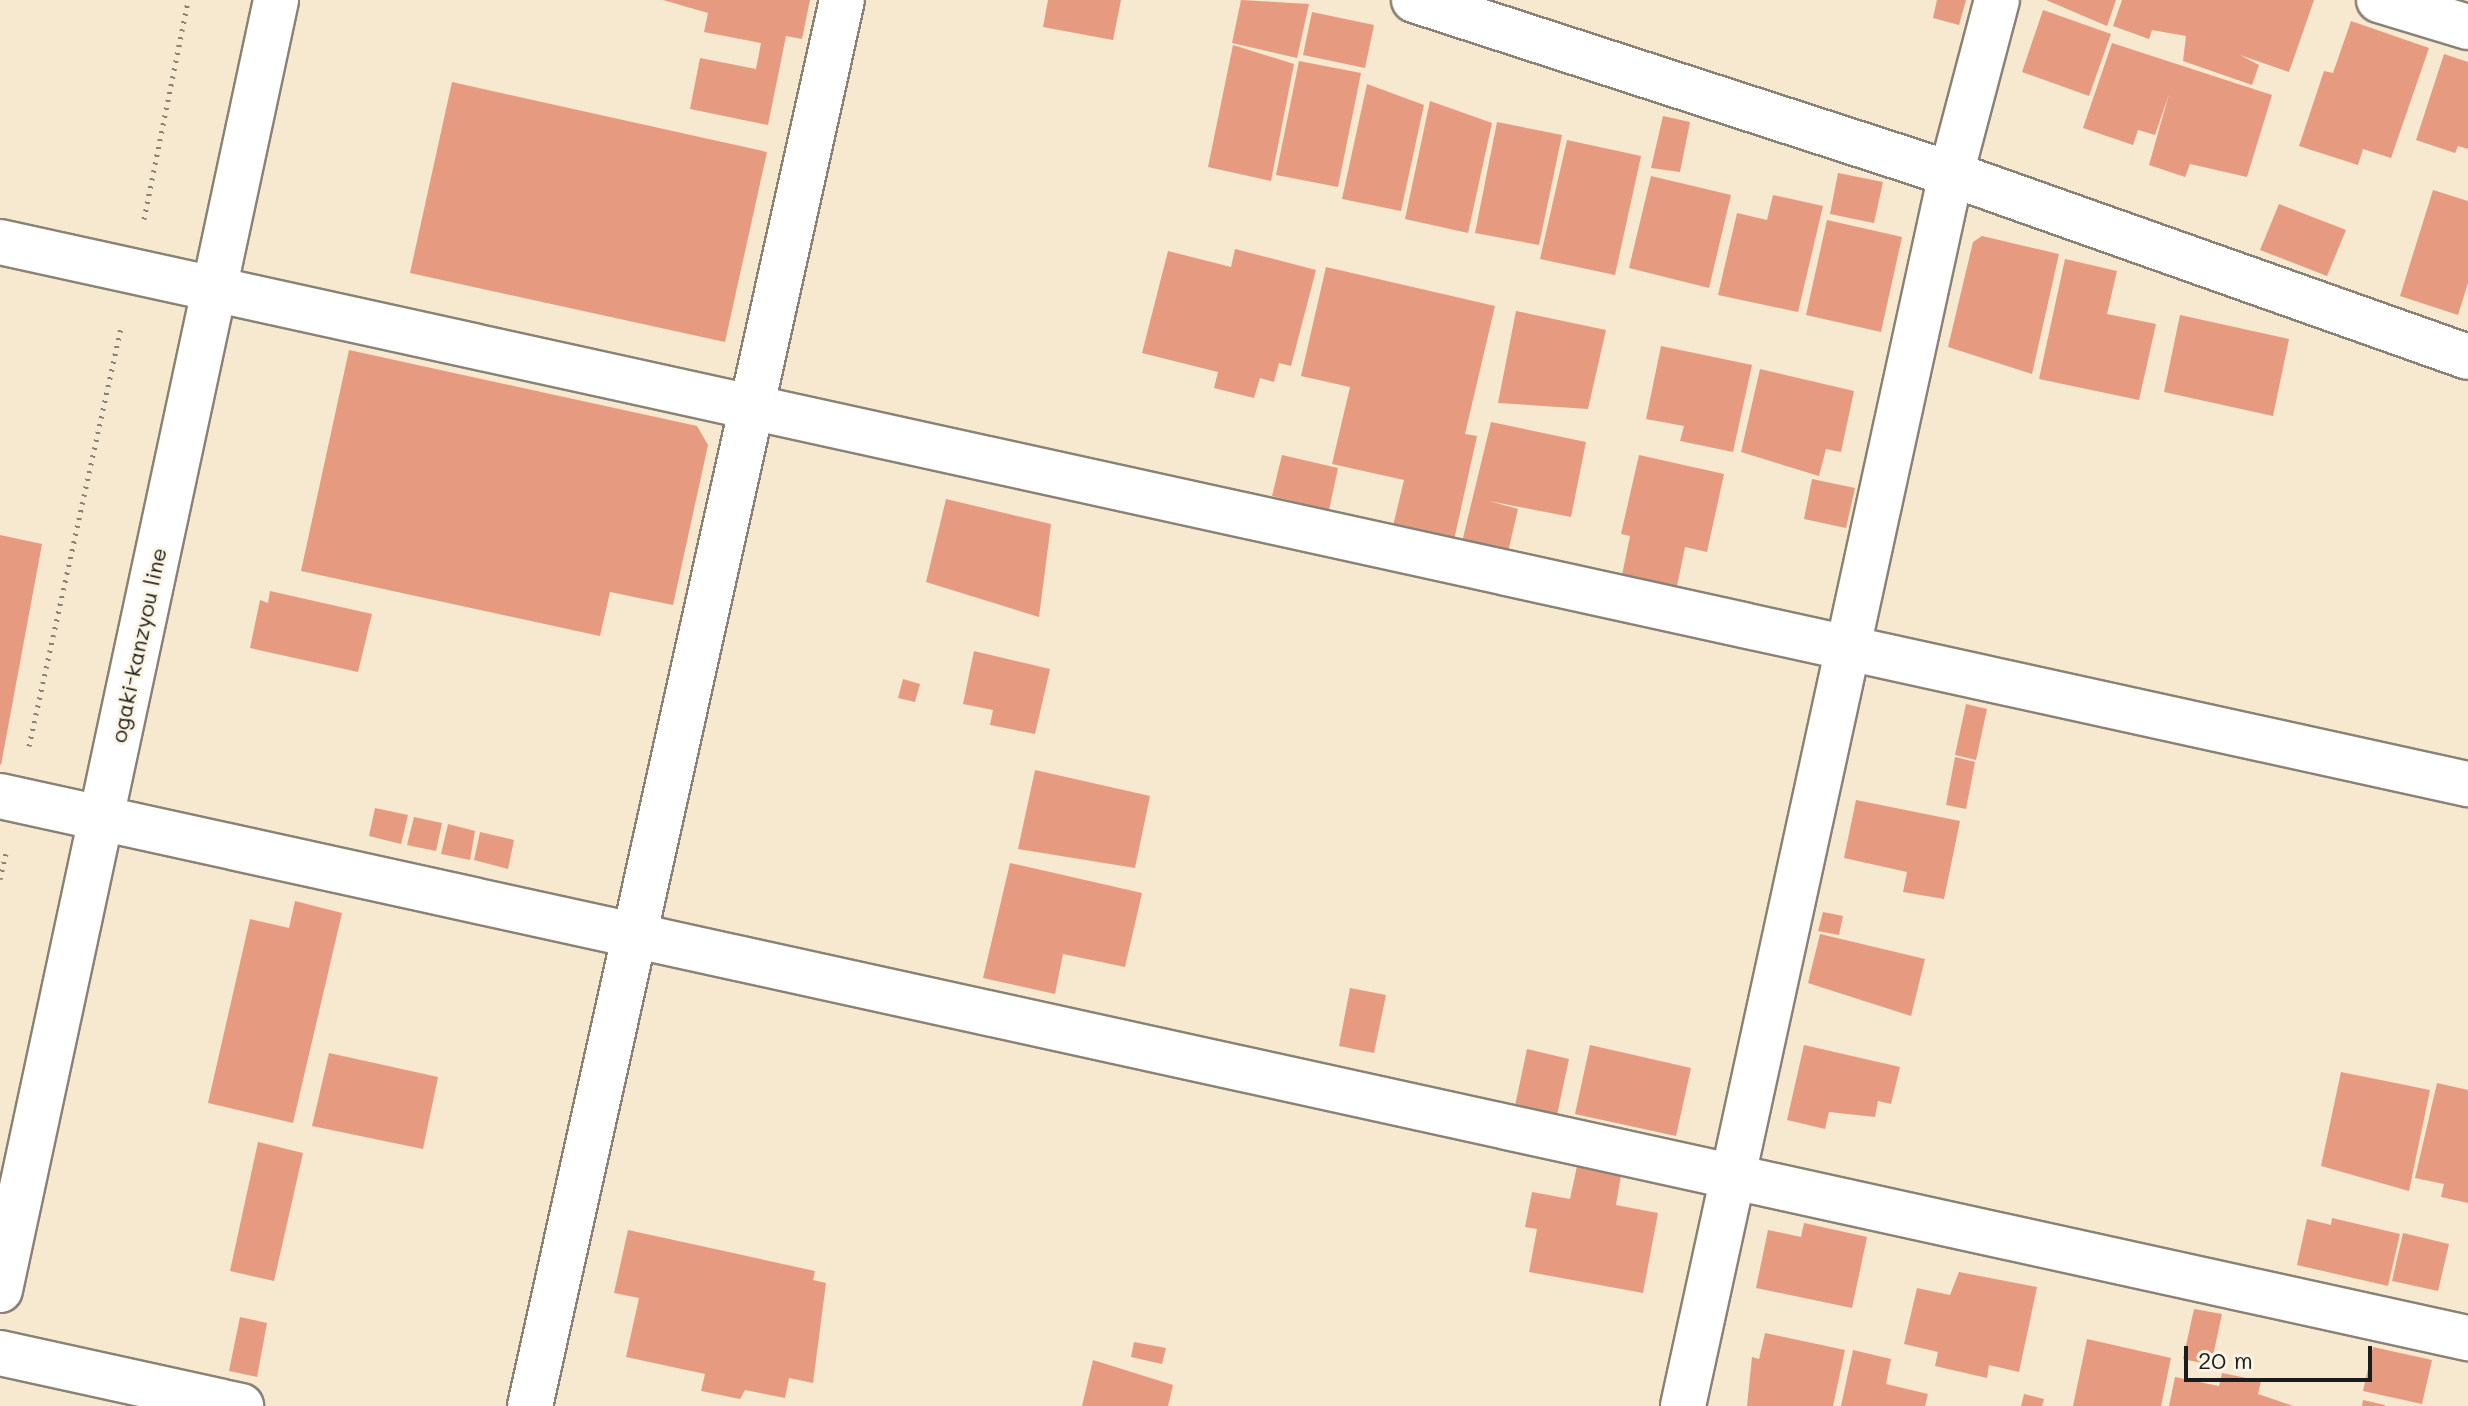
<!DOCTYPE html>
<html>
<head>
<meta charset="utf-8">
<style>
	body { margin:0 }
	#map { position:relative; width:2468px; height:1406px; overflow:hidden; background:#f7e8d0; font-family:Mali,sans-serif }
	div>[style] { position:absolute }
	.building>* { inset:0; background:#e69b81 }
	.path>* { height:5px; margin-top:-2.5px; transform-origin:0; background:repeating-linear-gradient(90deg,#8a8276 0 2px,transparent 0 8px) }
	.roads { filter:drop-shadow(2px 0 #8a8276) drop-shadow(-2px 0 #8a8276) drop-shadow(0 2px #8a8276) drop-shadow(0 -2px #8a8276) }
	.street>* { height:44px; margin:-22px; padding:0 22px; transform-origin:22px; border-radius:22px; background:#fff }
	.primary>* { height:44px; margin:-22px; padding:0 22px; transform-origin:22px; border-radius:22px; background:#fff }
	span { translate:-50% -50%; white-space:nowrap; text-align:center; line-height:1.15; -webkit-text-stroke:6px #fcf5e5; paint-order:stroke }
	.street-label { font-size:22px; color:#1c1c1c }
	.scale { position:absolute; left:2184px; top:1346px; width:188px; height:36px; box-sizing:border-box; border:4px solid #1c1c1c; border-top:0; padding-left:10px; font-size:24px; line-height:28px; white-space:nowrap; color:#1c1c1c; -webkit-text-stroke:6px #fcf5e5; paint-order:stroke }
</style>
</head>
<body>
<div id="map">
	<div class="building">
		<i style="clip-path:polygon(663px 0,810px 0,802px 39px,786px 36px,768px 125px,690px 109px,700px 58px,756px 69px,761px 43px,704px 32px,708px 13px)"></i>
		<i style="clip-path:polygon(1048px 0,1121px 0,1113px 40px,1043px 27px)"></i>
		<i style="clip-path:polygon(1241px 0,1309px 4px,1297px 58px,1232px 43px)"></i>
		<i style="clip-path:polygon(1937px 0,1966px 0,1959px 25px,1933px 18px)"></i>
		<i style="clip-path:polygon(2046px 0,2116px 0,2107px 26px)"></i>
		<i style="clip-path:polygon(2122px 0,2314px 0,2289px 72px,2240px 55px,2259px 65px,2252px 85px,2183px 61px,2186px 36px,2152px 30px,2149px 39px,2113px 26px)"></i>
		<i style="clip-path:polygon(2043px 10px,2111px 34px,2089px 96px,2022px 72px)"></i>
		<i style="clip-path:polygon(1312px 12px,1374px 25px,1365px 68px,1303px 55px)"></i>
		<i style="clip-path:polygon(2351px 21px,2429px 48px,2391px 158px,2363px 149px,2358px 165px,2299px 146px,2324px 71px,2333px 73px)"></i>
		<i style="clip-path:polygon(2112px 43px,2272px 95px,2247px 177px,2190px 164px,2185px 177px,2149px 165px,2169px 94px,2155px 135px,2138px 130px,2133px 145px,2083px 128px)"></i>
		<i style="clip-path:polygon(1233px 45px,1294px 64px,1271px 181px,1208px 167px)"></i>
		<i style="clip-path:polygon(2444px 54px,2468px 62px,2468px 149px,2458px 146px,2455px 153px,2416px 140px)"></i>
		<i style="clip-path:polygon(1299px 61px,1361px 73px,1338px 187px,1276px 175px)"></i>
		<i style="clip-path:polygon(452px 82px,767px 152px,725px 342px,410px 273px)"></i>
		<i style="clip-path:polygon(1367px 84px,1424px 105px,1401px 211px,1342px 199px)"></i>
		<i style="clip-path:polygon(1430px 101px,1492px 123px,1468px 233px,1405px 219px)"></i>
		<i style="clip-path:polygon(1663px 116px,1690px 122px,1680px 172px,1651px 168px)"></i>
		<i style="clip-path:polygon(1497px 122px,1562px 135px,1539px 245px,1475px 233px)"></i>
		<i style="clip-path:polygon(1567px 140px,1641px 156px,1615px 275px,1540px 259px)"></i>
		<i style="clip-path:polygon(1838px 173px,1883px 182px,1874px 223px,1830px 214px)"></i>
		<i style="clip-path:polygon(1651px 176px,1731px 195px,1709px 288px,1629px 268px)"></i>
		<i style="clip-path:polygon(2433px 190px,2468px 201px,2468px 283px,2458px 315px,2400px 296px)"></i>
		<i style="clip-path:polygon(1773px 195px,1823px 206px,1798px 312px,1718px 295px,1737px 213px,1767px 220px)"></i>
		<i style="clip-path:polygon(2279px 204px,2346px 230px,2327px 276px,2260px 250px)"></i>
		<i style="clip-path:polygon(1827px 220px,1902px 237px,1881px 332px,1806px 315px)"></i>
		<i style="clip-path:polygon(1982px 236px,2059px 254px,2032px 374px,1948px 347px,1973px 242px)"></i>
		<i style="clip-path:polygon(1235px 249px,1316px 270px,1291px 366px,1279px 363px,1274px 382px,1260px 378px,1254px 398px,1214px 388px,1218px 372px,1142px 353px,1168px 251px,1231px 267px)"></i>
		<i style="clip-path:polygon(2065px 259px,2117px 271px,2107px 314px,2156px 324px,2139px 400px,2039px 379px)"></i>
		<i style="clip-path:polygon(1326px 267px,1495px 306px,1465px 434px,1477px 436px,1454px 540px,1393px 526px,1404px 480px,1332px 464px,1350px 387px,1301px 376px)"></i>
		<i style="clip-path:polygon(1516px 311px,1606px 330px,1588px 409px,1498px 403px)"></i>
		<i style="clip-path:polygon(2180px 315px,2289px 339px,2273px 416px,2164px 392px)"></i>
		<i style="clip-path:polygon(1661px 346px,1752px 365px,1733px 452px,1680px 441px,1684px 426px,1646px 419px)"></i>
		<i style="clip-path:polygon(349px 350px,697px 426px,708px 445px,673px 605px,610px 592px,600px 636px,301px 571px)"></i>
		<i style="clip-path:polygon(1760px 369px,1854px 391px,1841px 452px,1826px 449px,1819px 476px,1741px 452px)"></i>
		<i style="clip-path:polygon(1491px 422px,1586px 442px,1571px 517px,1489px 501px,1518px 509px,1508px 552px,1462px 542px)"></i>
		<i style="clip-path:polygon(1282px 455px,1338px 468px,1329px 510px,1272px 496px)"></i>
		<i style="clip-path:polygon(1639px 455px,1724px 474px,1707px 552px,1685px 547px,1677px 586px,1622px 575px,1630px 536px,1621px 534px)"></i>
		<i style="clip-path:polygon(1812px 479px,1855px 488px,1846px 528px,1804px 519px)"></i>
		<i style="clip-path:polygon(946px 499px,1051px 524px,1039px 617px,926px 582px)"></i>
		<i style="clip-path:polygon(0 535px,42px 544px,1px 765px,0 764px)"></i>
		<i style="clip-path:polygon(270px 591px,372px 614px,358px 672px,250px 648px,260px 600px,268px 603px)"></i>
		<i style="clip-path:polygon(974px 651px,1050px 669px,1035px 734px,990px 725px,993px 710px,963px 704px)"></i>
		<i style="clip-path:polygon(903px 679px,920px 684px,915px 702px,898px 698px)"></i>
		<i style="clip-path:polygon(1966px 704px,1987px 709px,1976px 760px,1955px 755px)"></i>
		<i style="clip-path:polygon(1955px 757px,1975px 762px,1966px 809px,1946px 805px)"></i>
		<i style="clip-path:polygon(1035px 770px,1150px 796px,1135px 868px,1018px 849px)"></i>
		<i style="clip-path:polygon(1856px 800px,1960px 821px,1944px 899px,1903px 892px,1907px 872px,1844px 858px)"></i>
		<i style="clip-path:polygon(375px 808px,408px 815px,401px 844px,369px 836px)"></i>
		<i style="clip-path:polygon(414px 817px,442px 823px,436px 851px,407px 845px)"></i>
		<i style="clip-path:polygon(448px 824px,475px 831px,470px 860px,441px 854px)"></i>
		<i style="clip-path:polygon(480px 832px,514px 840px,508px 869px,474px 860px)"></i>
		<i style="clip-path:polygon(1010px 863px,1142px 893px,1125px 967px,1063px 954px,1055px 994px,983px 978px)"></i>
		<i style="clip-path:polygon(295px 901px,342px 913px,293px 1123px,208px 1103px,250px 919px,289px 928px)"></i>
		<i style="clip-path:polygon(1823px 912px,1843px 916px,1839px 935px,1818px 931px)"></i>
		<i style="clip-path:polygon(1820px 934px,1925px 959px,1911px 1016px,1808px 983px)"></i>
		<i style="clip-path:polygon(1350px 988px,1386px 995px,1374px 1053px,1339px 1046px)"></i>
		<i style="clip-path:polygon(1590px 1045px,1691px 1068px,1676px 1136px,1575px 1114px)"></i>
		<i style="clip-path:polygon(1804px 1045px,1900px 1067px,1891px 1104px,1878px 1101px,1875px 1117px,1829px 1112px,1825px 1129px,1787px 1120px)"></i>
		<i style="clip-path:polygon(1527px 1049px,1569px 1059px,1557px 1115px,1515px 1106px)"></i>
		<i style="clip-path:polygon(329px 1053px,438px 1077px,423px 1149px,312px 1126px)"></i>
		<i style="clip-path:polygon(2341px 1072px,2430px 1090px,2409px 1191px,2321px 1166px)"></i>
		<i style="clip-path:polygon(2437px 1083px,2468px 1090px,2468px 1203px,2441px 1197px,2444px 1184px,2415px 1178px)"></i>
		<i style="clip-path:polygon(258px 1142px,303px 1153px,274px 1281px,230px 1271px)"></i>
		<i style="clip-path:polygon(1577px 1166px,1621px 1175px,1616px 1205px,1658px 1213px,1643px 1293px,1529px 1272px,1537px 1229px,1525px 1227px,1532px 1192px,1570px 1199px)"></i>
		<i style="clip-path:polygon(2332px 1218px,2400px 1234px,2388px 1286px,2297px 1265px,2307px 1219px,2331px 1225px)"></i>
		<i style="clip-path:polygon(1804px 1223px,1867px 1237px,1852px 1308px,1756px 1288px,1768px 1230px,1801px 1237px)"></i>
		<i style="clip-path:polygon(628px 1230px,815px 1271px,813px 1280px,826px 1283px,813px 1383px,789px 1378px,785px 1398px,745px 1390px,740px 1399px,701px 1391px,705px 1374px,626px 1357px,639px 1298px,614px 1293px)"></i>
		<i style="clip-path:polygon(2403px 1233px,2449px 1244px,2438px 1291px,2392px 1281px)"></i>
		<i style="clip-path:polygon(1959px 1272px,2037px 1287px,2019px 1372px,1989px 1365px,1987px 1378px,1935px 1366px,1938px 1352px,1904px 1344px,1917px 1288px,1950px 1295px)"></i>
		<i style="clip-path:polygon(2194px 1309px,2222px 1314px,2211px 1365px,2183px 1359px)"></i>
		<i style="clip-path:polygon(240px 1317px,267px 1323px,257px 1377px,229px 1371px)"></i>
		<i style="clip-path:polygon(1765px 1333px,1845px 1350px,1833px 1406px,1747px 1406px,1752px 1357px,1759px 1359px)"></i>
		<i style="clip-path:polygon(2087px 1339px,2171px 1358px,2161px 1406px,2073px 1406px)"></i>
		<i style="clip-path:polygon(1134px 1342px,1166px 1348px,1162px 1364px,1131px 1357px)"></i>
		<i style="clip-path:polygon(2373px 1347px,2432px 1360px,2422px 1404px,2363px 1391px)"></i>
		<i style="clip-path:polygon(1853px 1350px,1891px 1359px,1886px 1384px,1928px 1394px,1925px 1406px,1841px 1406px)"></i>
		<i style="clip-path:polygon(1093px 1360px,1173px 1385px,1168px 1406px,1082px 1406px)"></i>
		<i style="clip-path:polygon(2222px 1373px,2261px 1381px,2258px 1394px,2293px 1406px,2169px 1406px,2175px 1377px,2219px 1386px)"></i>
		<i style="clip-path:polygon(2024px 1394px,2044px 1399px,2042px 1406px,2021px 1406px)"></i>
		<i style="clip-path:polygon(2363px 1400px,2385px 1405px,2385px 1406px,2362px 1406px)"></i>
	</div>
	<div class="path">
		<i style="left:144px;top:219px;width:223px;rotate:-78.6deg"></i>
		<i style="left:29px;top:746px;width:430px;rotate:-77.6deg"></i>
		<i style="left:0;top:879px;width:26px;rotate:-77deg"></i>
	</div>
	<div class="roads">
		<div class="street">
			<i style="left:1414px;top:0;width:564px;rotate:17.95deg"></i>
			<i style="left:1951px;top:174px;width:548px;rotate:19.49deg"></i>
			<i style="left:2379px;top:0;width:93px;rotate:16.9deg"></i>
			<i style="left:0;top:242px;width:2527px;rotate:12.39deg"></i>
			<i style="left:0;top:796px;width:2527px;rotate:12.39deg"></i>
			<i style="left:0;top:1353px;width:247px;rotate:12.4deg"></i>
			<i style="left:530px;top:1406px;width:1440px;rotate:-77.49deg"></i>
			<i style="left:1683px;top:1406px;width:1261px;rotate:-77.73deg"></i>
			<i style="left:1951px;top:174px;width:180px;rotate:-75.2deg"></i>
		</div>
		<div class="primary">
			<i style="left:0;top:1290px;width:1319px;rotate:-77.92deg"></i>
		</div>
	</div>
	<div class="street-label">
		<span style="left:138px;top:645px;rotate:-78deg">ogaki-kanzyou line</span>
	</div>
	<div class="scale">20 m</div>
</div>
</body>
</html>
